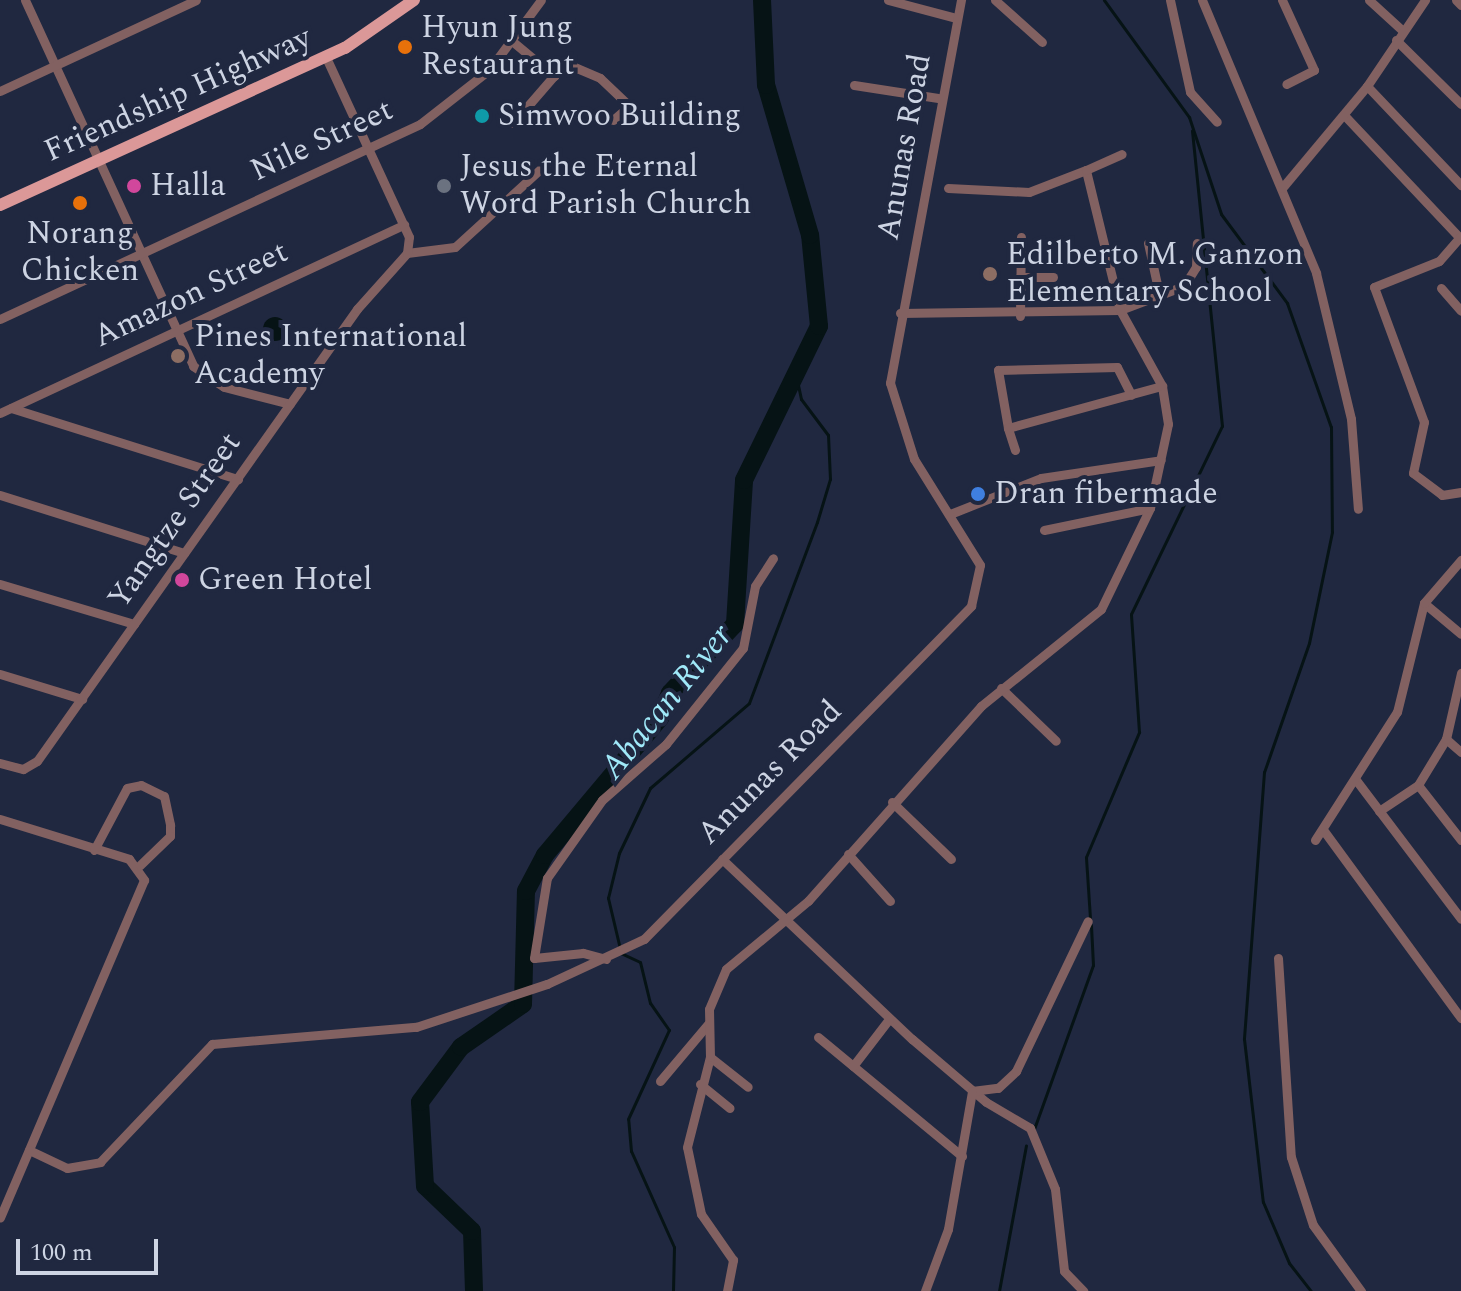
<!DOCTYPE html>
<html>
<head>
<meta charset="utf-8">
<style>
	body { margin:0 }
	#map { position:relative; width:1461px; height:1291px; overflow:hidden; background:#202840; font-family:Spectral,serif }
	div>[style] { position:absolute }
	.water>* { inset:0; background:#061315 }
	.round { border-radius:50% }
	.stream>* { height:3px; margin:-1.5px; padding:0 1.5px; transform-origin:1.5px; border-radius:1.5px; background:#061315 }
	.river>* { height:18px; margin:-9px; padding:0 9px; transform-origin:9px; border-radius:9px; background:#061315 }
	.minor>* { height:9px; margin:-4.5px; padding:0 4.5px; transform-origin:4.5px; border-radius:4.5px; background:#826161 }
	.major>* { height:12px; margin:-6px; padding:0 6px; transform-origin:6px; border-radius:6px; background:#db9898 }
	.dots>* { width:22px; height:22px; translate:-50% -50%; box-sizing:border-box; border:4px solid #202840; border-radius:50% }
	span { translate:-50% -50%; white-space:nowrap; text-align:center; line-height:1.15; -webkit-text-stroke:8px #202840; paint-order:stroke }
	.poi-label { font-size:32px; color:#cdd4e3 }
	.left { translate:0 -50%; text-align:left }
	.street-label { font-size:32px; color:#cdd4e3 }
	.water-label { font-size:34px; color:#a0e9f9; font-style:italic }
	.scale { position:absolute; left:16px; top:1239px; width:142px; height:36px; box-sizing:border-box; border:4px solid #cdd4e3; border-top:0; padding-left:10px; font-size:24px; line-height:28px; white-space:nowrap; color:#cdd4e3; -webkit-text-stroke:6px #202840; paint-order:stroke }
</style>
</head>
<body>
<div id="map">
	<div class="water">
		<i class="round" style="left:263px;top:317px;width:24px;height:24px"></i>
	</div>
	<div class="stream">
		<i style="left:1104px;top:0;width:145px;rotate:54deg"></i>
		<i style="left:1189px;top:117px;width:102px;rotate:71.7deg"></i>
		<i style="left:1221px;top:214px;width:111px;rotate:53.4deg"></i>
		<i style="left:1287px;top:303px;width:132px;rotate:70.5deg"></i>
		<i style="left:1331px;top:427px;width:105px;rotate:89.5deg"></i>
		<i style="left:1332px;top:532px;width:113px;rotate:101.7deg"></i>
		<i style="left:1309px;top:643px;width:137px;rotate:109.2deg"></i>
		<i style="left:1264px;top:772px;width:268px;rotate:94.3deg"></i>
		<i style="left:1244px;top:1039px;width:164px;rotate:83.4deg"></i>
		<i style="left:1263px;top:1202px;width:66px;rotate:66.9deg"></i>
		<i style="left:1289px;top:1263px;width:36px;rotate:52deg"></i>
		<i style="left:1090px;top:918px;width:61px;rotate:-93.8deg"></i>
		<i style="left:1086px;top:857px;width:136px;rotate:-67deg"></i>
		<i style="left:1139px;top:732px;width:118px;rotate:-93.9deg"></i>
		<i style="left:1131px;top:614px;width:209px;rotate:-64.2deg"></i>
		<i style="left:1222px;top:426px;width:297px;rotate:-95.8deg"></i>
		<i style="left:1034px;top:1129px;width:174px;rotate:-70.2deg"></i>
		<i style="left:1093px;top:965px;width:40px;rotate:-92.9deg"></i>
		<i style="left:673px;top:1291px;width:44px;rotate:-88.7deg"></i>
		<i style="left:674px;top:1247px;width:105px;rotate:-114.1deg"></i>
		<i style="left:631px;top:1151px;width:32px;rotate:-95deg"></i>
		<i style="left:628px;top:1119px;width:98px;rotate:-65.3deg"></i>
		<i style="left:669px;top:1030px;width:33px;rotate:-125deg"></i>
		<i style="left:650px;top:1003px;width:42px;rotate:-103.7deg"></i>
		<i style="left:640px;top:962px;width:21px;rotate:-155deg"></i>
		<i style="left:621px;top:953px;width:57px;rotate:-103.3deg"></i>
		<i style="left:608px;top:898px;width:46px;rotate:-76.3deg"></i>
		<i style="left:619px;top:853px;width:72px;rotate:-64.5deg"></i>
		<i style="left:650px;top:788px;width:130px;rotate:-40.6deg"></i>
		<i style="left:749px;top:703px;width:193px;rotate:-69.4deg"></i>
		<i style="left:817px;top:522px;width:45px;rotate:-73.2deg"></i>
		<i style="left:830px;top:479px;width:44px;rotate:-92.6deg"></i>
		<i style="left:828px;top:435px;width:45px;rotate:-126.9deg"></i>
		<i style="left:801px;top:399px;width:25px;rotate:-102deg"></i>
		<i style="left:999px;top:1291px;width:148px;rotate:-79.5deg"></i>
	</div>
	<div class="river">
		<i style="left:474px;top:1291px;width:60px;rotate:-91.9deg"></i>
		<i style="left:472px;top:1231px;width:65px;rotate:-136.2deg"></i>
		<i style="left:425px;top:1186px;width:84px;rotate:-93.4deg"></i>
		<i style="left:420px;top:1102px;width:69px;rotate:-53.3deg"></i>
		<i style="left:461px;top:1047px;width:75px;rotate:-34.7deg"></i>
		<i style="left:523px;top:1004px;width:113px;rotate:-88.5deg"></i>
		<i style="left:526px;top:891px;width:41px;rotate:-62.2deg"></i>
		<i style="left:545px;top:855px;width:179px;rotate:-50deg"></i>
		<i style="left:660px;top:718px;width:27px;rotate:-68deg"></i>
		<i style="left:670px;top:693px;width:95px;rotate:-46.7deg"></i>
		<i style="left:735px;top:624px;width:144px;rotate:-86.4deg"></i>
		<i style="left:744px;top:480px;width:171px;rotate:-64deg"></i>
		<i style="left:819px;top:326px;width:91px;rotate:-95.6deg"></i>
		<i style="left:810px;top:235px;width:156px;rotate:-106.3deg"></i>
		<i style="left:766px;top:85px;width:85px;rotate:-92.7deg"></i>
	</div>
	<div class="minor">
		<i style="left:25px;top:0;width:403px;rotate:65.3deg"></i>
		<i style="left:193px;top:366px;width:37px;rotate:34deg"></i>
		<i style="left:224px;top:387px;width:68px;rotate:14.4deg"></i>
		<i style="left:888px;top:0;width:70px;rotate:14.8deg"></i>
		<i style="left:995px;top:0;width:63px;rotate:41.8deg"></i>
		<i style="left:1170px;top:0;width:94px;rotate:77.7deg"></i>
		<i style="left:1190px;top:92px;width:40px;rotate:48deg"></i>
		<i style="left:1202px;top:0;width:296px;rotate:67.3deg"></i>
		<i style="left:1316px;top:273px;width:150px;rotate:76.5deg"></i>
		<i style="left:1351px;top:419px;width:90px;rotate:85.6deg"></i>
		<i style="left:1282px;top:0;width:77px;rotate:65.4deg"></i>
		<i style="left:1314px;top:70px;width:31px;rotate:153deg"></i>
		<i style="left:1369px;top:0;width:46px;rotate:42.4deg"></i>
		<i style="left:1456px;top:0;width:7px;rotate:45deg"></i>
		<i style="left:1396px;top:40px;width:91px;rotate:44.6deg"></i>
		<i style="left:512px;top:41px;width:55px;rotate:39.8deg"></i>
		<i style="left:854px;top:85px;width:85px;rotate:8.8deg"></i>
		<i style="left:1367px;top:86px;width:137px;rotate:46.5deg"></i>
		<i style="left:0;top:91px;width:216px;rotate:-24.9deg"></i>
		<i style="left:1344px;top:115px;width:170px;rotate:46.7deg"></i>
		<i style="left:613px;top:120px;width:23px;rotate:-41deg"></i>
		<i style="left:513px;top:123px;width:79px;rotate:-49.1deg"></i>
		<i style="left:565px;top:63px;width:38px;rotate:23deg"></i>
		<i style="left:600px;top:78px;width:54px;rotate:43.5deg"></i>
		<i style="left:948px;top:188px;width:81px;rotate:2.8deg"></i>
		<i style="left:1029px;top:192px;width:61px;rotate:-21.1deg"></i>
		<i style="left:1282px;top:188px;width:133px;rotate:-50.2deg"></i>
		<i style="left:1367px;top:86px;width:104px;rotate:-56deg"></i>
		<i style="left:1460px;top:237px;width:32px;rotate:131deg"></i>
		<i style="left:1439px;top:261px;width:70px;rotate:158.2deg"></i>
		<i style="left:1374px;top:287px;width:144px;rotate:69.7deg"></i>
		<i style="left:1424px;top:422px;width:52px;rotate:102.2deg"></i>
		<i style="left:1413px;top:473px;width:36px;rotate:37deg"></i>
		<i style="left:1442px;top:495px;width:19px;rotate:-9deg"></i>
		<i style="left:1148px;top:243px;width:56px;rotate:77.7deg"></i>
		<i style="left:407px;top:253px;width:48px;rotate:-7.1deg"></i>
		<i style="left:455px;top:247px;width:126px;rotate:-42.4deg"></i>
		<i style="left:1020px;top:277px;width:33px"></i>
		<i style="left:1441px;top:288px;width:30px;rotate:49deg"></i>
		<i style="left:900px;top:313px;width:220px;rotate:-0.8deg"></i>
		<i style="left:1120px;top:310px;width:68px;rotate:-20.6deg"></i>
		<i style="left:1184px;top:286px;width:22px;rotate:-58deg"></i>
		<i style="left:1196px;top:267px;width:24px;rotate:-88deg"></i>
		<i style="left:1020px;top:316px;width:79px;rotate:-89.3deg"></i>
		<i style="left:0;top:319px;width:463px;rotate:-24.9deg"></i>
		<i style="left:420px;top:124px;width:88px;rotate:-38deg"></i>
		<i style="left:489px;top:70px;width:87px;rotate:-53.4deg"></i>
		<i style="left:11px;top:408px;width:238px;rotate:17.4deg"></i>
		<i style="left:0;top:413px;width:446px;rotate:-25deg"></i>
		<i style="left:1008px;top:428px;width:59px;rotate:-99.8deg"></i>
		<i style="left:998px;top:370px;width:119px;rotate:-1.4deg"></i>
		<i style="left:1117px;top:367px;width:31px;rotate:63deg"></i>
		<i style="left:1015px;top:450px;width:23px;rotate:-108deg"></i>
		<i style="left:1008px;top:428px;width:160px;rotate:-15.3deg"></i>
		<i style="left:0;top:495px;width:193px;rotate:17.5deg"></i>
		<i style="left:950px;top:514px;width:98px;rotate:-21.6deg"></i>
		<i style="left:1041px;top:478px;width:121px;rotate:-8.5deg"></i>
		<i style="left:1044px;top:530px;width:108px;rotate:-11.7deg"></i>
		<i style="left:0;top:584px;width:140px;rotate:16.6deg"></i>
		<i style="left:1424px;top:603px;width:48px;rotate:40deg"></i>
		<i style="left:0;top:674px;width:86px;rotate:17deg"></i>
		<i style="left:1001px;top:688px;width:76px;rotate:43.9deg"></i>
		<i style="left:1446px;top:739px;width:20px;rotate:41deg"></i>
		<i style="left:0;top:763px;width:24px;rotate:15deg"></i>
		<i style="left:23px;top:769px;width:16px;rotate:-30deg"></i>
		<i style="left:37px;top:761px;width:554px;rotate:-54.7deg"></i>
		<i style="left:357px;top:309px;width:75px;rotate:-48.2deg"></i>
		<i style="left:407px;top:253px;width:16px;rotate:-83deg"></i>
		<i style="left:409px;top:237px;width:198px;rotate:-114.8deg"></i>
		<i style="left:1356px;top:780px;width:174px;rotate:52.9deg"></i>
		<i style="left:1418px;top:785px;width:70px;rotate:52deg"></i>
		<i style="left:892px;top:802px;width:82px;rotate:44deg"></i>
		<i style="left:1379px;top:811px;width:47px;rotate:-33.7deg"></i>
		<i style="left:1418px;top:785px;width:54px;rotate:-58.7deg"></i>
		<i style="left:1446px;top:739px;width:68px;rotate:-77.2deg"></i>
		<i style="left:0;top:819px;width:135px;rotate:17.2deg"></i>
		<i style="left:129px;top:859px;width:26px;rotate:54deg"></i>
		<i style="left:144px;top:880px;width:367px;rotate:113.1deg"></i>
		<i style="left:1324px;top:831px;width:232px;rotate:53.8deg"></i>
		<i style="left:1315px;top:840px;width:152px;rotate:-57.4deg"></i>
		<i style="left:1397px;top:712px;width:112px;rotate:-76.1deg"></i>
		<i style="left:1424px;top:603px;width:57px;rotate:-49.3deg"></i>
		<i style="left:94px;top:850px;width:70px;rotate:-62deg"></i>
		<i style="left:127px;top:788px;width:14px;rotate:-12deg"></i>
		<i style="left:141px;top:785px;width:25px;rotate:26deg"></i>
		<i style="left:164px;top:796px;width:30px;rotate:78deg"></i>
		<i style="left:170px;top:825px;width:11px;rotate:90deg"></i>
		<i style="left:170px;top:836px;width:42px;rotate:136deg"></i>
		<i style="left:848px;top:854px;width:63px;rotate:48.2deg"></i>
		<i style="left:722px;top:859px;width:262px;rotate:43.5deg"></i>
		<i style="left:912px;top:1039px;width:97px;rotate:40.4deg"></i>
		<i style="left:986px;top:1102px;width:51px;rotate:30.6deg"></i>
		<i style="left:1030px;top:1128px;width:66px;rotate:67.7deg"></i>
		<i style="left:1055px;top:1189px;width:82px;rotate:83.7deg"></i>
		<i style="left:1064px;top:1271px;width:28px;rotate:46deg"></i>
		<i style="left:1278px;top:958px;width:199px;rotate:86.3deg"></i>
		<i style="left:1291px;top:1157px;width:71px;rotate:72.1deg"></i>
		<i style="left:1313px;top:1225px;width:82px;rotate:54deg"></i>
		<i style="left:606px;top:959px;width:24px;rotate:-165deg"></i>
		<i style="left:583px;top:953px;width:49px;rotate:174.2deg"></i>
		<i style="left:534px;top:958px;width:81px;rotate:-80.8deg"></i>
		<i style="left:547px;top:878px;width:95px;rotate:-54.8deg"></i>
		<i style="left:602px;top:800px;width:85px;rotate:-41.2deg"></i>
		<i style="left:666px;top:744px;width:123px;rotate:-51.3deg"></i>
		<i style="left:743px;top:648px;width:63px;rotate:-79deg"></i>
		<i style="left:755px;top:586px;width:33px;rotate:-57deg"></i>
		<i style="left:818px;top:1037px;width:187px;rotate:39.6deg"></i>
		<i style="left:710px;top:1057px;width:48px;rotate:38.3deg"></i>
		<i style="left:853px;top:1066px;width:59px;rotate:-52.5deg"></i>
		<i style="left:660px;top:1081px;width:75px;rotate:-49.9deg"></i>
		<i style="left:700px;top:1084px;width:38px;rotate:39deg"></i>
		<i style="left:972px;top:1091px;width:26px;rotate:-7deg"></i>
		<i style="left:998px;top:1088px;width:25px;rotate:-43deg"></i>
		<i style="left:1016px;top:1071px;width:166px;rotate:-64.4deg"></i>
		<i style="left:29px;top:1150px;width:42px;rotate:25.3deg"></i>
		<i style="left:67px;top:1168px;width:34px;rotate:-10deg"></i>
		<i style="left:100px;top:1162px;width:163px;rotate:-46.5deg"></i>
		<i style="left:212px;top:1044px;width:205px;rotate:-4.8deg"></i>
		<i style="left:416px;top:1027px;width:138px;rotate:-18.2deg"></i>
		<i style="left:547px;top:984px;width:107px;rotate:-24.9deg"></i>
		<i style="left:644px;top:939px;width:467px;rotate:-45.5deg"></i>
		<i style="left:971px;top:606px;width:42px;rotate:-77.6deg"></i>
		<i style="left:980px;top:565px;width:125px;rotate:-121.9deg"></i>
		<i style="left:914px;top:459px;width:80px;rotate:-107.5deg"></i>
		<i style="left:890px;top:383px;width:390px;rotate:-79.5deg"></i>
		<i style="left:727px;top:1291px;width:32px;rotate:-79deg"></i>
		<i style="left:733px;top:1260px;width:56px;rotate:-124.8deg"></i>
		<i style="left:701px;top:1214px;width:68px;rotate:-101.8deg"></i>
		<i style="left:687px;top:1147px;width:93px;rotate:-75.7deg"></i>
		<i style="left:710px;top:1057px;width:48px;rotate:-91.2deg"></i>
		<i style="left:709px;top:1009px;width:43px;rotate:-67deg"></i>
		<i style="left:726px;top:969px;width:107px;rotate:-39.7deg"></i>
		<i style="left:808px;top:901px;width:261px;rotate:-48.4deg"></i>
		<i style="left:981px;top:706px;width:154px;rotate:-38.9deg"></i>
		<i style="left:1101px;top:609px;width:112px;rotate:-64.1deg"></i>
		<i style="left:1150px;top:508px;width:86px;rotate:-77.9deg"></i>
		<i style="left:1168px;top:424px;width:38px;rotate:-99deg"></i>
		<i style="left:1162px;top:386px;width:87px;rotate:-118.9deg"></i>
		<i style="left:1120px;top:310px;width:144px;rotate:-103.7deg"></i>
		<i style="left:1086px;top:170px;width:39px;rotate:-24deg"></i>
		<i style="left:925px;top:1291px;width:66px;rotate:-69.6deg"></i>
		<i style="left:948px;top:1229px;width:140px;rotate:-80.1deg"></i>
	</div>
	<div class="major">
		<i style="left:0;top:205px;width:379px;rotate:-24.5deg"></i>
		<i style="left:345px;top:48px;width:84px;rotate:-34.8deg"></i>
	</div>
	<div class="dots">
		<i style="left:405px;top:47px;background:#e8710a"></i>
		<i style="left:482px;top:116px;background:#0f9aa8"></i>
		<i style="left:134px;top:186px;background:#d1479c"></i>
		<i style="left:444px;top:186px;background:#6b7280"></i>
		<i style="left:80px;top:203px;background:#e8710a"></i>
		<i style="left:990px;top:274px;background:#8d6e63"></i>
		<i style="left:178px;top:356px;background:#8d6e63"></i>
		<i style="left:978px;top:494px;background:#3f7fe0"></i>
		<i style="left:182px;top:580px;background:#d1479c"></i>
	</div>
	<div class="poi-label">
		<span class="left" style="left:421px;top:47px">Hyun Jung<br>Restaurant</span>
		<span class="left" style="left:498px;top:116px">Simwoo Building</span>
		<span class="left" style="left:460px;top:186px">Jesus the Eternal<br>Word Parish Church</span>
		<span class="left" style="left:150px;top:186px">Halla</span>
		<span style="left:80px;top:253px">Norang<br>Chicken</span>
		<span class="left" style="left:1006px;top:274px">Edilberto M. Ganzon<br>Elementary School</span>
		<span class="left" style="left:194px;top:356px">Pines International<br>Academy</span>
		<span class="left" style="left:994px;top:494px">Dran fibermade</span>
		<span class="left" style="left:198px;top:580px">Green Hotel</span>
	</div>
	<div class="street-label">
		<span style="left:178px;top:95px;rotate:-24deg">Friendship Highway</span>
		<span style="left:322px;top:141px;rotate:-25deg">Nile Street</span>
		<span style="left:905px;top:147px;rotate:-80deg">Anunas Road</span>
		<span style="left:191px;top:295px;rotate:-25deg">Amazon Street</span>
		<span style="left:175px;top:521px;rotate:-55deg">Yangtze Street</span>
		<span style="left:770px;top:773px;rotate:-45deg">Anunas Road</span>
	</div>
	<div class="water-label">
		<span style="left:667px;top:702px;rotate:-51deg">Abacan River</span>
	</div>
	<div class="scale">100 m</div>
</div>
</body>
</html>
